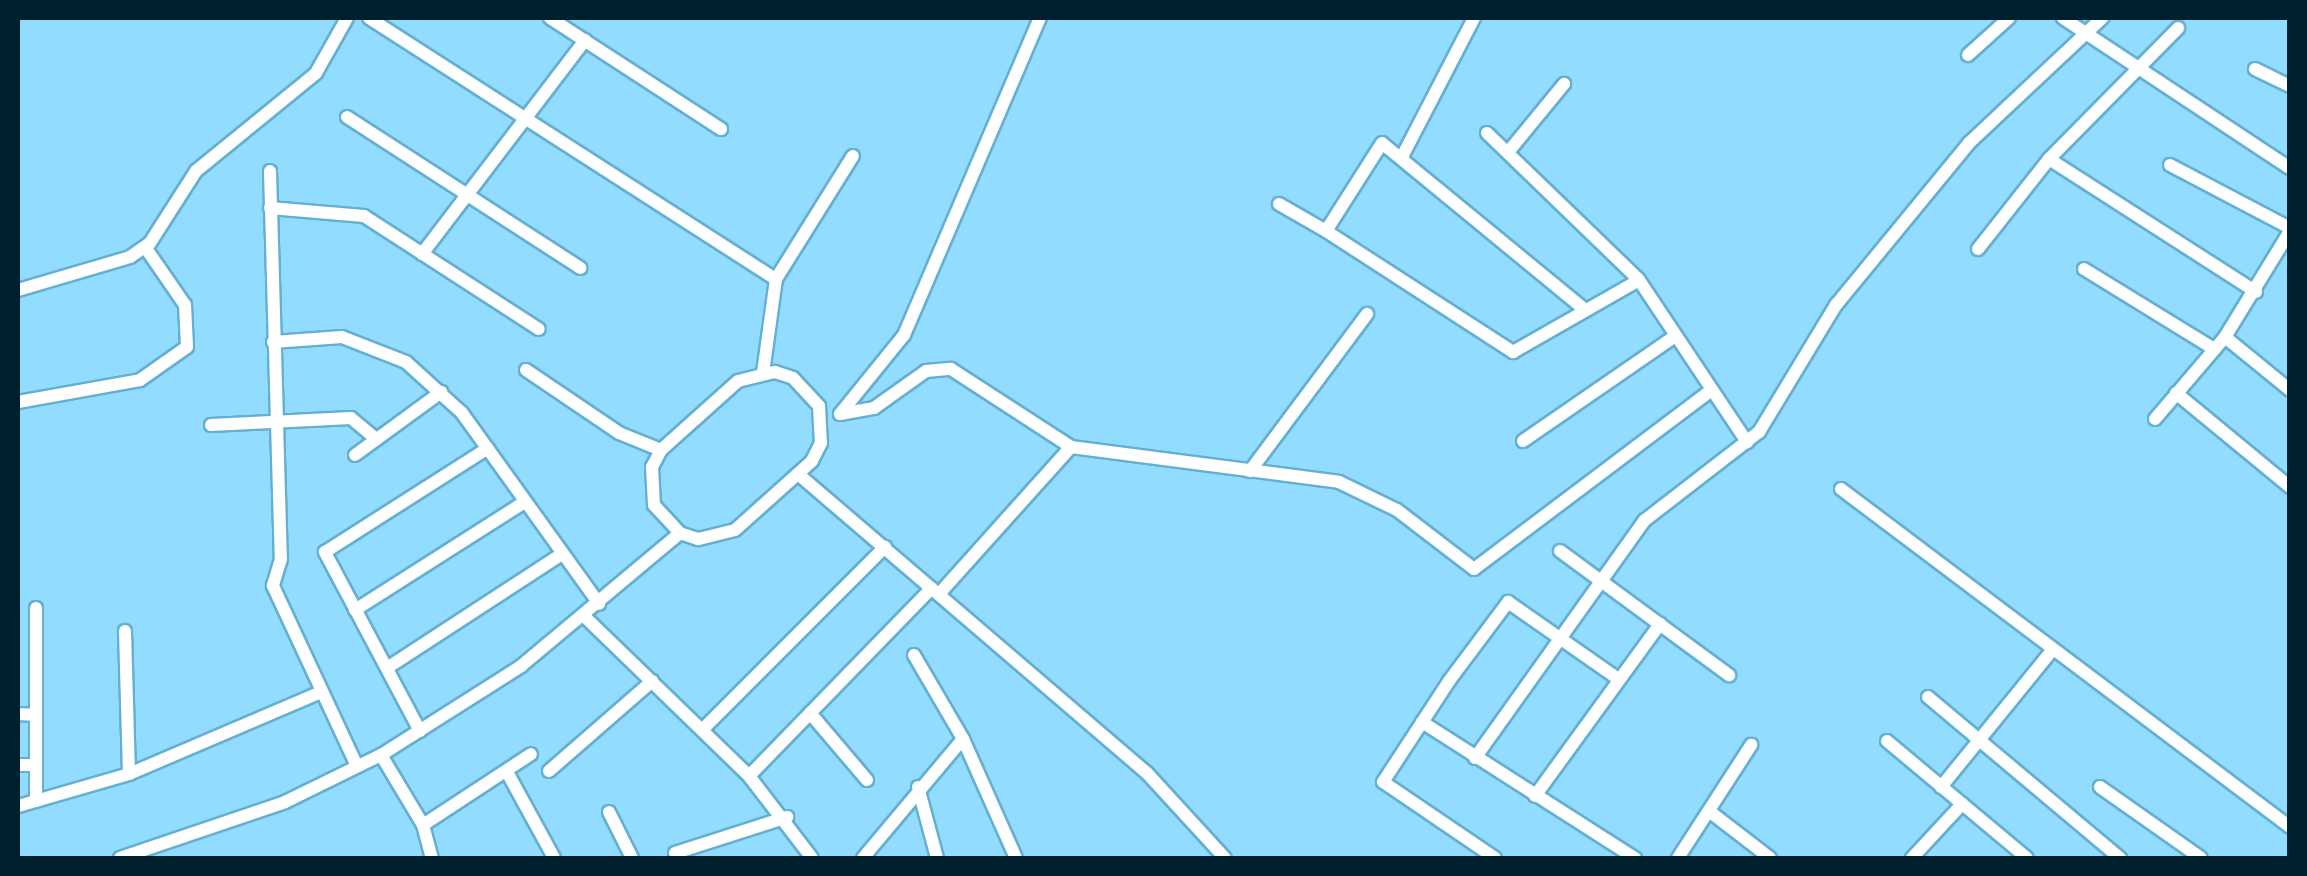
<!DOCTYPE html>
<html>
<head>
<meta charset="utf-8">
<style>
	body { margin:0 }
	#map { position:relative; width:2307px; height:876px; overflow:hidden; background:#91dcff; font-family:"Titillium Web",sans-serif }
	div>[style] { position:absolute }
	.roads { filter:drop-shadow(2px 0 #65afd1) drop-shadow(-2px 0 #65afd1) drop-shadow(0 2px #65afd1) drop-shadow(0 -2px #65afd1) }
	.minor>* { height:12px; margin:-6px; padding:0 6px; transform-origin:6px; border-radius:6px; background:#fff }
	span { translate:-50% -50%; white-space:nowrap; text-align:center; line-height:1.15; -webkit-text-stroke:8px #bae5fa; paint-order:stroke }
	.frame { position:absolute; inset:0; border:20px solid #00202d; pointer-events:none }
</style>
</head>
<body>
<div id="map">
	<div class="roads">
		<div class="minor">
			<i style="left:369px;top:18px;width:483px;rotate:32.7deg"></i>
			<i style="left:776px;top:279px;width:95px;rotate:97.9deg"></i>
			<i style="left:550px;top:18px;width:204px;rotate:33deg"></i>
			<i style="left:2063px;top:18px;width:272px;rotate:33.5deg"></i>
			<i style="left:1968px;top:55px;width:55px;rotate:-42.1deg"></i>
			<i style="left:2255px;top:69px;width:39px;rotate:26deg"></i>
			<i style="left:347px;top:117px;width:278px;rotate:32.9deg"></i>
			<i style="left:1487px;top:133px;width:211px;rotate:44deg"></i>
			<i style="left:1639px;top:280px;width:195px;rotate:56.3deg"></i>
			<i style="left:1509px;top:151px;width:87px;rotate:-50.6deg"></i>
			<i style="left:1403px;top:155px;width:154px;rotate:-62.6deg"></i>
			<i style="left:2049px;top:159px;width:246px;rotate:32.7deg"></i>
			<i style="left:2170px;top:165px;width:136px;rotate:27.7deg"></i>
			<i style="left:270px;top:171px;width:388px;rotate:88.4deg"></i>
			<i style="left:281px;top:559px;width:28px;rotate:107deg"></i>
			<i style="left:273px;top:586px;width:194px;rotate:65deg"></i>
			<i style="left:1279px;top:204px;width:54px;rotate:29.9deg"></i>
			<i style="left:270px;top:208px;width:94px;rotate:4.9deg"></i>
			<i style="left:364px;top:216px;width:208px;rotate:32.9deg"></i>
			<i style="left:1978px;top:249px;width:115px;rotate:-51.7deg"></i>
			<i style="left:2049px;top:159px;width:184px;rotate:-45.4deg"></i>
			<i style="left:422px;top:254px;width:269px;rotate:-52.7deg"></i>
			<i style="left:2084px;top:269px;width:153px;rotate:31.6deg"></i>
			<i style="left:776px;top:279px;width:145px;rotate:-58deg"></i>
			<i style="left:18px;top:290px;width:117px;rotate:-16.4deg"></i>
			<i style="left:130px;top:257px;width:24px;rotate:-35deg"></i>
			<i style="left:150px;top:243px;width:85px;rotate:-57.4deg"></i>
			<i style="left:196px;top:171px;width:155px;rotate:-39.2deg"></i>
			<i style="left:316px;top:73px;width:63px;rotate:-60.6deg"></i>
			<i style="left:1584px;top:309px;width:261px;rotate:-140.6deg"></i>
			<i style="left:1382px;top:143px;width:104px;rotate:122.5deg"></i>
			<i style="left:1326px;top:231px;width:223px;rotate:32.9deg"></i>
			<i style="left:1513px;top:352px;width:145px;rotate:-29.7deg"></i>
			<i style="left:2225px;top:337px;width:84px;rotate:39.2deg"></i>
			<i style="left:273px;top:342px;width:69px;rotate:-4.1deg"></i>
			<i style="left:342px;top:337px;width:69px;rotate:21.3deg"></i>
			<i style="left:406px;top:362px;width:76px;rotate:42.3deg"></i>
			<i style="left:462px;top:413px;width:235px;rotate:54.3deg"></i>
			<i style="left:526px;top:370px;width:112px;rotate:34.1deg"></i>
			<i style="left:619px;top:433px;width:45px;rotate:22deg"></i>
			<i style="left:775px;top:372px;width:19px;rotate:18deg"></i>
			<i style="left:793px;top:378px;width:38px;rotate:47deg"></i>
			<i style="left:819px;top:406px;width:37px;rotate:87deg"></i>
			<i style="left:821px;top:443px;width:20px;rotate:117deg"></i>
			<i style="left:812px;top:461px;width:103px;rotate:138.1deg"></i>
			<i style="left:735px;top:530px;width:38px;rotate:166deg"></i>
			<i style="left:698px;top:539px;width:19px;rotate:-162deg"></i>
			<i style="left:680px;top:533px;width:38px;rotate:-133deg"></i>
			<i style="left:654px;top:505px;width:38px;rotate:-93deg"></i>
			<i style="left:652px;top:467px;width:19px;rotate:-62deg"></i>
			<i style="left:661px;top:450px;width:103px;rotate:-41.9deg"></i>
			<i style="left:738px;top:381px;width:38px;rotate:-14deg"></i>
			<i style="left:2176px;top:393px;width:148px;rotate:39.5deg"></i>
			<i style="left:18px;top:402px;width:124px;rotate:-10.2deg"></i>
			<i style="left:140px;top:380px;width:57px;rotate:-35.1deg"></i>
			<i style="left:187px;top:347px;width:42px;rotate:-92.7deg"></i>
			<i style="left:185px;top:305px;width:70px;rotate:-124.6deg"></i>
			<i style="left:840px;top:414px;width:35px;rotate:-10deg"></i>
			<i style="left:874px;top:408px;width:64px;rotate:-35.4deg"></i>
			<i style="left:926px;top:371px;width:25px;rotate:-5deg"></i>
			<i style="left:951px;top:369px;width:143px;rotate:33deg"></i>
			<i style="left:1071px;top:447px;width:270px;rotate:7.4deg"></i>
			<i style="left:1339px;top:482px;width:64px;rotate:25.8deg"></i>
			<i style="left:1397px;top:510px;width:97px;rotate:37.5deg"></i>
			<i style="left:1474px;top:569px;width:296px;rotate:-37deg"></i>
			<i style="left:840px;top:414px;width:102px;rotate:-51deg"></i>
			<i style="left:904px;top:335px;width:345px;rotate:-66.8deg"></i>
			<i style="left:2155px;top:419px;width:108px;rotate:-49.5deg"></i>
			<i style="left:2225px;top:337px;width:124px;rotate:-58.5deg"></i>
			<i style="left:211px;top:425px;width:140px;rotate:-2.9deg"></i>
			<i style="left:351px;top:418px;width:33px;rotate:40deg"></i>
			<i style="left:1523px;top:441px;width:185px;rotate:-34.6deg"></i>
			<i style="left:355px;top:455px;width:107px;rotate:-36.2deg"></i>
			<i style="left:1250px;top:471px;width:196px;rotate:-53.3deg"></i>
			<i style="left:798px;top:474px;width:460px;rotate:40.6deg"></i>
			<i style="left:1147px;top:773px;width:115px;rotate:47.5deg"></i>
			<i style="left:1841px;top:489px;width:562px;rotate:36.97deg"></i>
			<i style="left:1560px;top:551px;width:210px;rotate:36.3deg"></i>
			<i style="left:939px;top:594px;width:198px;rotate:-48.1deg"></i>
			<i style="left:36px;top:608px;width:193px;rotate:90deg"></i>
			<i style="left:355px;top:610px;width:199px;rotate:-32.5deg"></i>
			<i style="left:585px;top:617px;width:228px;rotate:44.1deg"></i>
			<i style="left:749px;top:776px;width:103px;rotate:52.5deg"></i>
			<i style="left:125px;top:631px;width:143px;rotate:88.4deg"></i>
			<i style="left:914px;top:655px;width:97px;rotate:59.7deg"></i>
			<i style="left:963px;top:739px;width:130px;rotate:66deg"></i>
			<i style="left:387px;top:668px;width:209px;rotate:-33.1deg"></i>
			<i style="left:1928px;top:697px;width:251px;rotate:40deg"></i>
			<i style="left:810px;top:713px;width:88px;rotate:49.6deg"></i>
			<i style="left:18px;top:714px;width:18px;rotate:3deg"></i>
			<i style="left:1422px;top:722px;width:253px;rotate:32.6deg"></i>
			<i style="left:702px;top:730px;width:259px;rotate:-45deg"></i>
			<i style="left:420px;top:731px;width:203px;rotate:-118deg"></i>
			<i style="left:325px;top:552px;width:193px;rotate:-32.5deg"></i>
			<i style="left:1887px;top:741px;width:182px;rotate:39.9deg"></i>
			<i style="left:381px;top:755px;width:82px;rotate:59deg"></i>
			<i style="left:423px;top:825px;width:34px;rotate:75deg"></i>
			<i style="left:1475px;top:758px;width:292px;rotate:-54.5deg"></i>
			<i style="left:1645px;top:520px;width:144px;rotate:-37.7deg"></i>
			<i style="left:1759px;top:432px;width:149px;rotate:-58.8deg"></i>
			<i style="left:1836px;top:305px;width:210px;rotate:-50.6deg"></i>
			<i style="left:1969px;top:143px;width:183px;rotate:-43.2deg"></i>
			<i style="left:18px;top:765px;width:18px"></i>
			<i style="left:549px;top:771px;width:137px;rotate:-41.1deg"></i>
			<i style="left:507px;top:772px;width:98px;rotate:61.3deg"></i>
			<i style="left:749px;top:776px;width:262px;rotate:-45.8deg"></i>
			<i style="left:918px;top:787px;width:73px;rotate:75deg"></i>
			<i style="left:1941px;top:787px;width:173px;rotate:-50.9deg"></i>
			<i style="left:2100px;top:787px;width:123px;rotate:35.1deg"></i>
			<i style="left:1535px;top:796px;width:213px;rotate:-54deg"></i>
			<i style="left:18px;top:806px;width:116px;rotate:-16.1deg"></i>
			<i style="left:129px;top:774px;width:207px;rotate:-23.1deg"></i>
			<i style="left:1709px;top:811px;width:77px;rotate:37.6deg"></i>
			<i style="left:609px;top:812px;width:51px;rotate:63.4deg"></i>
			<i style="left:423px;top:825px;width:129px;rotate:-33.3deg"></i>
			<i style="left:675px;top:853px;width:118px;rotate:-17.8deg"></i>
			<i style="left:120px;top:858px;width:174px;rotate:-18.7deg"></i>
			<i style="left:285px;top:802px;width:107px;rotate:-26.1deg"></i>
			<i style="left:381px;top:755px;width:166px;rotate:-32.4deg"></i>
			<i style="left:521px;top:666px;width:207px;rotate:-39.9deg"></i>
			<i style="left:863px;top:858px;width:155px;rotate:-50deg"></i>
			<i style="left:1495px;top:858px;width:135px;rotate:-145.8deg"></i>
			<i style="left:1383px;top:782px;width:121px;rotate:-56.8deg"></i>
			<i style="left:1449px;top:681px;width:99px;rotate:-53.2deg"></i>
			<i style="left:1508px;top:602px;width:133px;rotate:34.9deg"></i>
			<i style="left:1678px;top:858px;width:135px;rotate:-57.1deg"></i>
			<i style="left:1912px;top:858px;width:74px;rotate:-47.2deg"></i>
		</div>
	</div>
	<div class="frame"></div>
</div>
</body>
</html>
